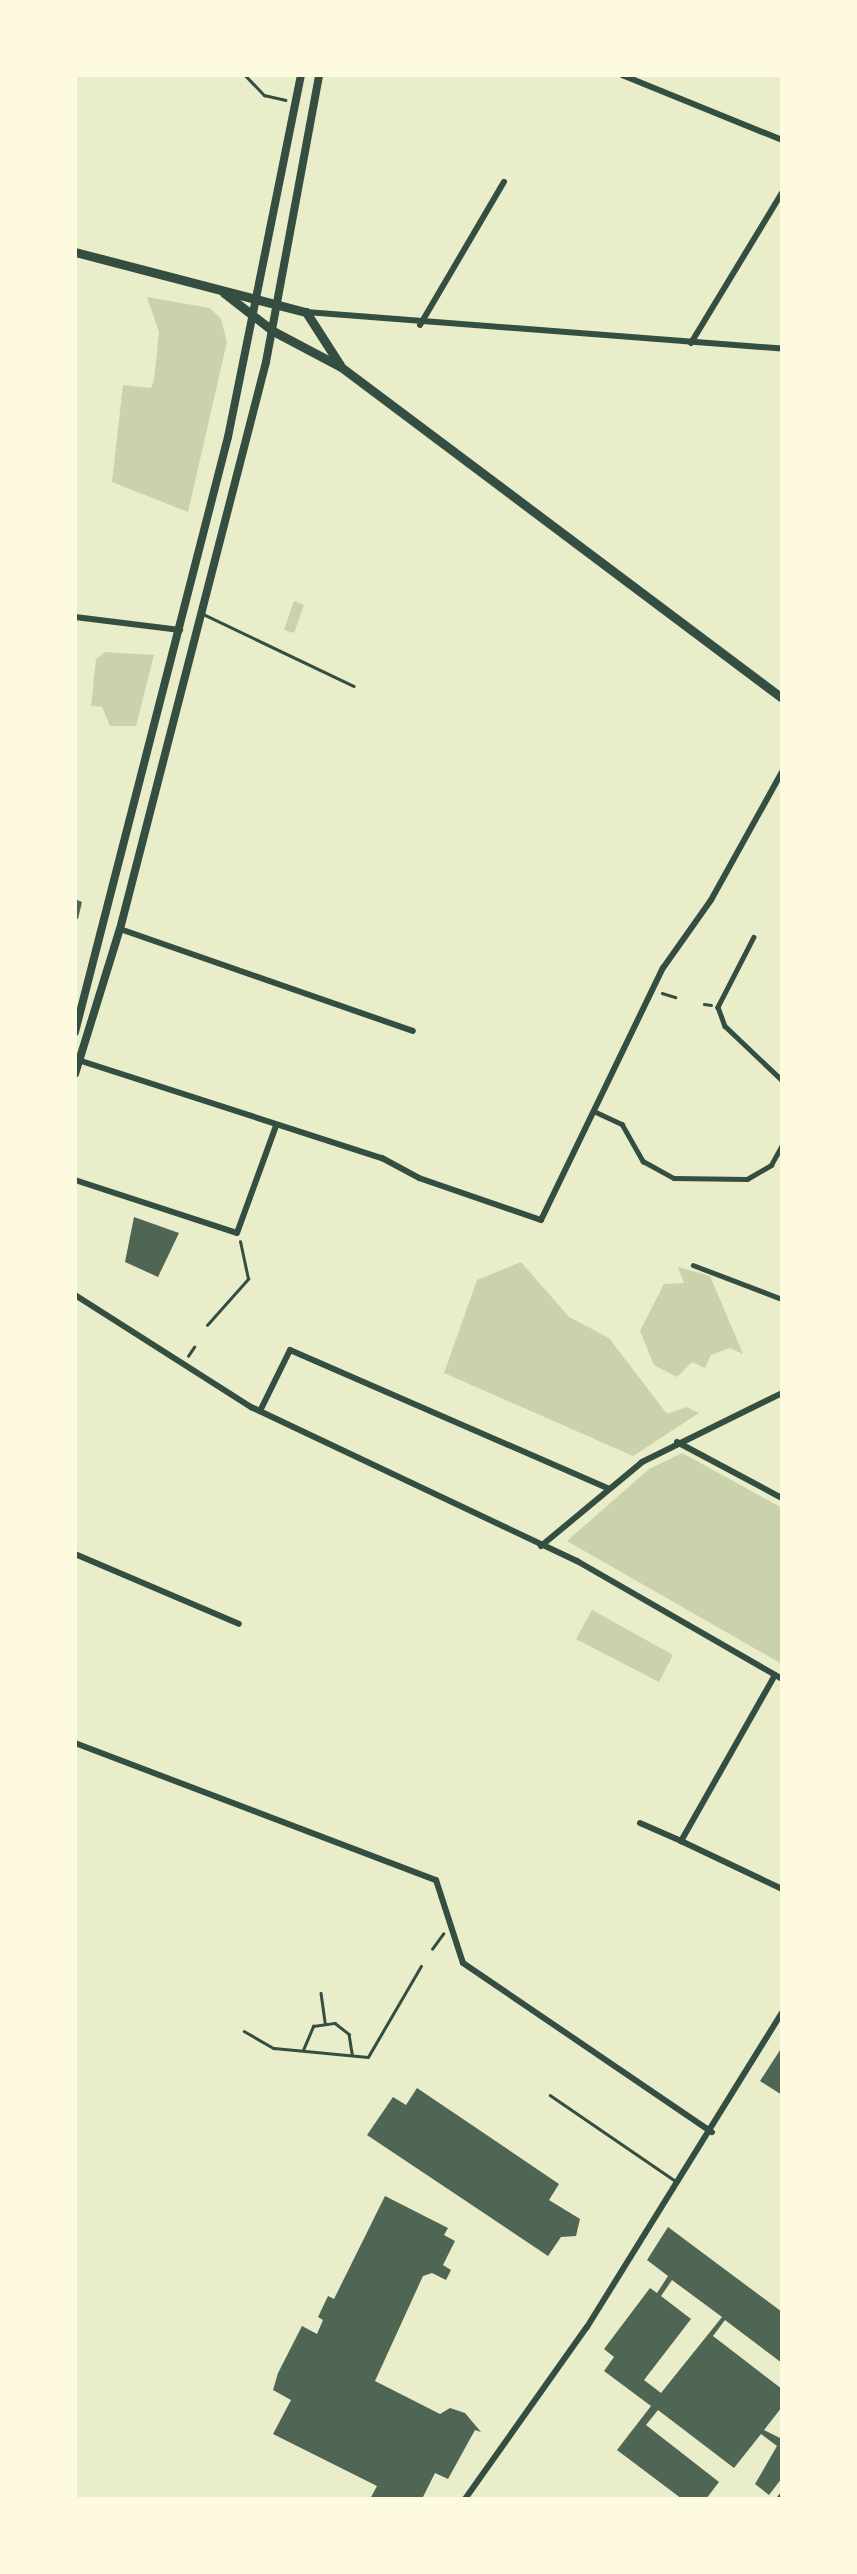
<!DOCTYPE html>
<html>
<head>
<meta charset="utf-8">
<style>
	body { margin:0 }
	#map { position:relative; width:857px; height:2574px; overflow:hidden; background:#e9edc9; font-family:Bitter,serif }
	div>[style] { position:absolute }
	.green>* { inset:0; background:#cad2ad }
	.building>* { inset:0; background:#4f6655 }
	.path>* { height:2.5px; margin:-1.25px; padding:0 1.25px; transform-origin:1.25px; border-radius:1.25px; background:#344e41 }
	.service>* { height:2.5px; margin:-1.25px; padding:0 1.25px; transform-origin:1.25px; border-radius:1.25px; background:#344e41 }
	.pedestrian>* { height:4.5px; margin:-2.25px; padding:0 2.25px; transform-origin:2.25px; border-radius:2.25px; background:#344e41 }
	.minor>* { height:6px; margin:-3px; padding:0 3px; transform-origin:3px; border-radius:3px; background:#344e41 }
	.tertiary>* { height:8px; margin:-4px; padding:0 4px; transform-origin:4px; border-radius:4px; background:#344e41 }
	.secondary>* { height:9px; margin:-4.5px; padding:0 4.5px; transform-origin:4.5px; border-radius:4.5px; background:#344e41 }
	span { translate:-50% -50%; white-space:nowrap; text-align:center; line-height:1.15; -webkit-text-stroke:6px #fefae0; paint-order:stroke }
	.frame { position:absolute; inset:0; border:77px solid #fefae0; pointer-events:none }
</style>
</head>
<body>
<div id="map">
	<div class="green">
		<i style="clip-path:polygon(147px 297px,210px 308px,221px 319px,227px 342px,188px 512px,112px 482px,123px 385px,151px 388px,154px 380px,159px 332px)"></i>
		<i style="clip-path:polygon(294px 601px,304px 605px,294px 633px,284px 630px)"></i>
		<i style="clip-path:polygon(105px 652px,154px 655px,136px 726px,110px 726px,102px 707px,91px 706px,96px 659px)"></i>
		<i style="clip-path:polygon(521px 1262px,569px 1317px,609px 1338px,667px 1414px,686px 1407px,699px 1413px,633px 1456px,444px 1373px,477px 1280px)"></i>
		<i style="clip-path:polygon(678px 1267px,710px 1276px,743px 1354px,730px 1348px,711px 1355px,705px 1368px,692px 1362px,677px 1377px,654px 1365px,640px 1331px,664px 1284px,684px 1283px)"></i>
		<i style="clip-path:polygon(682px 1453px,782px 1508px,782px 1664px,567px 1541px,649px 1469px)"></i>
		<i style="clip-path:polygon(592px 1610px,673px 1655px,659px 1682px,576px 1639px)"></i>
	</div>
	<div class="building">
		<i style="clip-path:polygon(75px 899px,82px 902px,78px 919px,75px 918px)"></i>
		<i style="clip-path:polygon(134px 1217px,179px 1233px,158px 1277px,125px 1262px)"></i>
		<i style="clip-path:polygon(782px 2047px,782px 2095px,760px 2081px)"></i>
		<i style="clip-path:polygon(417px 2088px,559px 2184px,549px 2200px,580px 2219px,576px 2236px,561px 2237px,548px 2256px,367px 2135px,393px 2097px,406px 2105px)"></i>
		<i style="clip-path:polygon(385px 2196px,448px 2228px,444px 2235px,455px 2241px,443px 2265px,451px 2270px,446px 2280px,432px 2273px,423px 2276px,375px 2381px,440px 2414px,450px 2408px,465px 2413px,481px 2432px,475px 2430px,448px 2479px,435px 2473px,422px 2499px,370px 2499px,377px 2486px,273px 2434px,291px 2400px,273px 2390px,278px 2373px,302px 2326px,317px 2334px,323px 2320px,318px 2317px,328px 2296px,334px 2299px)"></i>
		<i style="clip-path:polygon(evenodd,668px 2227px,782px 2312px,782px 2363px,725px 2320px,713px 2336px,782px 2389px,782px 2407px,764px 2430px,782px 2439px,782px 2478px,769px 2495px,755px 2484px,777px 2446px,761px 2434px,734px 2468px,658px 2410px,646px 2425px,719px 2482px,706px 2499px,682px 2499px,617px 2450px,651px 2406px,604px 2371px,614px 2357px,604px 2349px,650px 2288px,657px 2293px,668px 2276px,647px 2260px,668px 2227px,672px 2280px,722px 2317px,661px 2393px,644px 2380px,691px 2319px,661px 2296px,672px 2280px)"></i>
	</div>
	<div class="path">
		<i style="left:245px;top:75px;width:28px;rotate:46deg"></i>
		<i style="left:264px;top:95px;width:22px;rotate:13deg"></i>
		<i style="left:662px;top:993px;width:14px;rotate:17deg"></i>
		<i style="left:704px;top:1004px;width:7px;rotate:8deg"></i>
		<i style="left:207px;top:1325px;width:62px;rotate:-48.3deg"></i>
		<i style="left:248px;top:1279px;width:38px;rotate:-102deg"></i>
		<i style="left:188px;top:1356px;width:11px;rotate:-56deg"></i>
		<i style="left:432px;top:1949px;width:19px;rotate:-54deg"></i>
		<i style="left:321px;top:1993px;width:30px;rotate:82deg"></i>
		<i style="left:244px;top:2031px;width:34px;rotate:30deg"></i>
		<i style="left:274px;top:2048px;width:94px;rotate:5.5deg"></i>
		<i style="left:368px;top:2057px;width:105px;rotate:-59.8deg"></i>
		<i style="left:303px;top:2050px;width:26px;rotate:-67deg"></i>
		<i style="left:313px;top:2026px;width:22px;rotate:-8deg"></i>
		<i style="left:335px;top:2023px;width:18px;rotate:38deg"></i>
		<i style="left:349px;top:2034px;width:20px;rotate:81deg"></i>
		<i style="left:777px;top:2499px;width:9px;rotate:-54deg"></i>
	</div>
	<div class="service">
		<i style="left:203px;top:614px;width:167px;rotate:25.5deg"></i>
		<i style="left:550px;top:2095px;width:154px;rotate:34.4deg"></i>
	</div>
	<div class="pedestrian">
		<i style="left:754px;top:937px;width:79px;rotate:117.2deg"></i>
		<i style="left:718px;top:1007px;width:20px;rotate:70deg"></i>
		<i style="left:725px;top:1026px;width:79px;rotate:43.5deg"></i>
		<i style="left:596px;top:1112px;width:29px;rotate:25deg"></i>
		<i style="left:622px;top:1124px;width:43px;rotate:60.4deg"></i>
		<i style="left:643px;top:1161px;width:35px;rotate:29deg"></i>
		<i style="left:674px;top:1178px;width:73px;rotate:0.8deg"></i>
		<i style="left:747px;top:1179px;width:28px;rotate:-30deg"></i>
		<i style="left:771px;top:1165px;width:23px;rotate:-61deg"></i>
		<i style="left:693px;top:1265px;width:95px;rotate:20.9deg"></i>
	</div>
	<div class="minor">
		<i style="left:622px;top:75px;width:173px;rotate:22.1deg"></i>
		<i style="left:306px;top:312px;width:477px;rotate:4.4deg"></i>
		<i style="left:420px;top:325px;width:166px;rotate:-59.6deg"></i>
		<i style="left:691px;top:343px;width:175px;rotate:-58.8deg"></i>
		<i style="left:75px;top:617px;width:106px;rotate:7.1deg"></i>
		<i style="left:120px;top:929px;width:310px;rotate:19.2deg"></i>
		<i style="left:75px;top:1059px;width:323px;rotate:17.9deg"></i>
		<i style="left:382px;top:1158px;width:42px;rotate:28.4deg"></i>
		<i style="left:419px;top:1178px;width:129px;rotate:19deg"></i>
		<i style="left:541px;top:1220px;width:280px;rotate:-64.2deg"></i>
		<i style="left:663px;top:968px;width:83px;rotate:-54.8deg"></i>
		<i style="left:711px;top:900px;width:146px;rotate:-61deg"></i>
		<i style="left:75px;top:1180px;width:170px;rotate:18.1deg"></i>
		<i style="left:237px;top:1233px;width:114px;rotate:-70deg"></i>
		<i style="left:75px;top:1295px;width:209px;rotate:32.5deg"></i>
		<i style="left:251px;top:1407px;width:361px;rotate:25.3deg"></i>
		<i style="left:577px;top:1561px;width:237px;rotate:29.9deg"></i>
		<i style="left:260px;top:1411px;width:68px;rotate:-63.8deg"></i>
		<i style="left:290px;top:1350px;width:346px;rotate:23.5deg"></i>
		<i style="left:677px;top:1442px;width:119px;rotate:28.1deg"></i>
		<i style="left:541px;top:1546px;width:131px;rotate:-39.7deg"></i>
		<i style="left:642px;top:1462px;width:156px;rotate:-26.2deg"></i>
		<i style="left:75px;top:1554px;width:178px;rotate:23.1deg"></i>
		<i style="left:775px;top:1675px;width:191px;rotate:119.5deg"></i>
		<i style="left:681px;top:1841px;width:112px;rotate:25.4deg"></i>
		<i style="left:75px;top:1743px;width:386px;rotate:20.8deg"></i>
		<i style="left:436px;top:1880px;width:87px;rotate:72deg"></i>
		<i style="left:463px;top:1963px;width:301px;rotate:34.2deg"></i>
		<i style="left:640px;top:1823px;width:45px;rotate:23.7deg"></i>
		<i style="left:465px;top:2499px;width:211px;rotate:-54.7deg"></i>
		<i style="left:587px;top:2327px;width:370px;rotate:-58.2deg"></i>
	</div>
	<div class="tertiary">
		<i style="left:75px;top:1032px;width:614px;rotate:-75.58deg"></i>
		<i style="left:228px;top:437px;width:369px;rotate:-78.6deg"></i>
		<i style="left:75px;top:1074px;width:152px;rotate:-72.8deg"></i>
		<i style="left:120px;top:929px;width:585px;rotate:-75.56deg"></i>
		<i style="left:266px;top:362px;width:292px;rotate:-79.5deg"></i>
	</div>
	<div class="secondary">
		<i style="left:75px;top:252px;width:239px;rotate:14.6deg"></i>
		<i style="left:306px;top:312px;width:63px;rotate:57.3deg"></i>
		<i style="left:224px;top:293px;width:62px;rotate:37.8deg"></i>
		<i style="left:273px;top:331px;width:77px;rotate:27.9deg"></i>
		<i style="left:341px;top:367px;width:551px;rotate:36.89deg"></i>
	</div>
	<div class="frame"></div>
</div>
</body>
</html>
